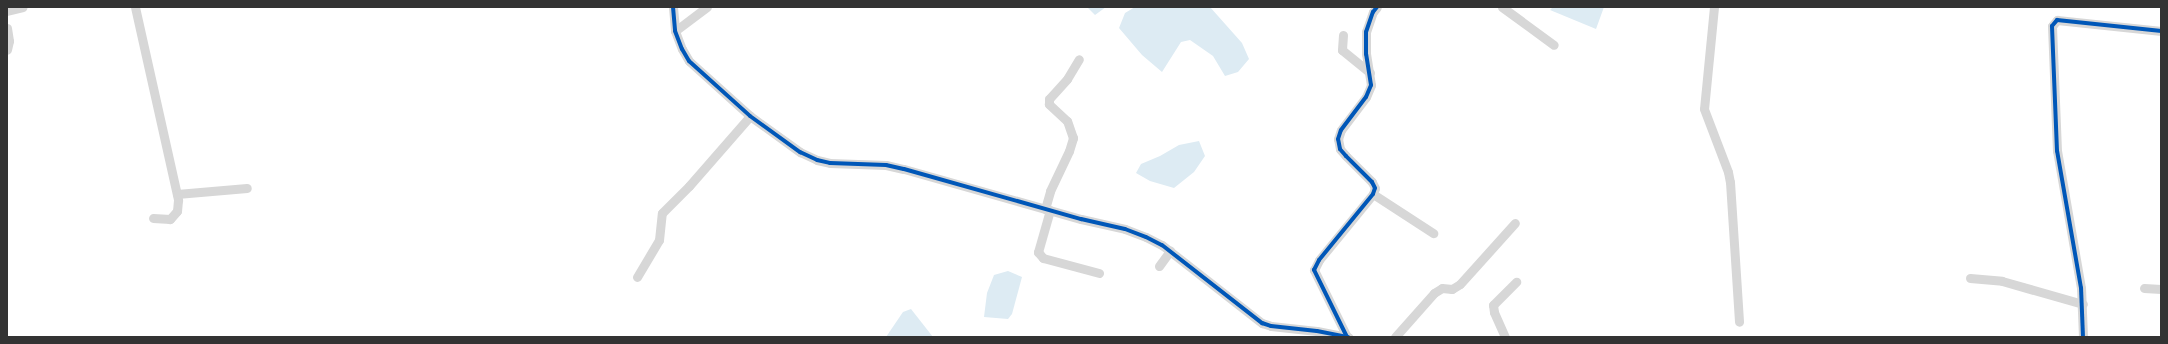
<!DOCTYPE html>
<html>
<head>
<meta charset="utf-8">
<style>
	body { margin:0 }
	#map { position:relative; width:2168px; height:344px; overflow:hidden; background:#fff; font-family:"Exo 2",sans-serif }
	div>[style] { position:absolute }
	.water>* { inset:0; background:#ddebf3 }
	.minor>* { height:9px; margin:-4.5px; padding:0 4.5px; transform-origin:4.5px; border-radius:4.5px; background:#d7d7d7 }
	.cycleway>* { height:4px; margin:-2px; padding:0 2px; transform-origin:2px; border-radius:2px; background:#0057b8 }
	span { translate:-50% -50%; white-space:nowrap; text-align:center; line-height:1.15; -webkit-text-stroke:4px #fff; paint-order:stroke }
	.frame { position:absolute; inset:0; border:8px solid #333; pointer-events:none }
</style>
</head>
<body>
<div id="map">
	<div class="water">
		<i style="clip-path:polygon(1087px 7px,1106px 7px,1095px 15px)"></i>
		<i style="clip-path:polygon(1135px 7px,1210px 7px,1242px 43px,1249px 59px,1238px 72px,1225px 76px,1213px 56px,1190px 40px,1181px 42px,1162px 72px,1142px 55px,1119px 28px,1125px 13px)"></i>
		<i style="clip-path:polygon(1553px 7px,1604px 7px,1596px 29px,1550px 10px)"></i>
		<i style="clip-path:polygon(1199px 141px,1205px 156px,1194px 172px,1174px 188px,1150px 181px,1136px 173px,1141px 164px,1160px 156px,1179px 145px)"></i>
		<i style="clip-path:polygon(1008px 271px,1022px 277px,1012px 314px,1008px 319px,984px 317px,987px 293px,994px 275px)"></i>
		<i style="clip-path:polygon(911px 309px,933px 337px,886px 337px,903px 312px)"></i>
	</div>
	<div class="minor">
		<i style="left:135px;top:7px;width:198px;rotate:77.4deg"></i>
		<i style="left:178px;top:200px;width:11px;rotate:95deg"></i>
		<i style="left:177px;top:211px;width:11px;rotate:131deg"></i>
		<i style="left:170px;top:219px;width:17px;rotate:-177deg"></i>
		<i style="left:673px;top:7px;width:24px;rotate:85deg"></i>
		<i style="left:675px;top:31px;width:19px;rotate:69deg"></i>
		<i style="left:682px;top:49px;width:14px;rotate:60deg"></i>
		<i style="left:689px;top:61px;width:82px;rotate:42deg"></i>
		<i style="left:750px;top:116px;width:62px;rotate:35.8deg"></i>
		<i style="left:800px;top:152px;width:19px;rotate:25deg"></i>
		<i style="left:817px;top:160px;width:13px;rotate:13deg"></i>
		<i style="left:830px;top:163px;width:56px;rotate:2deg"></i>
		<i style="left:886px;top:165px;width:18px;rotate:13deg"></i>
		<i style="left:904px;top:169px;width:184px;rotate:15.8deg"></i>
		<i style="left:1081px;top:219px;width:45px;rotate:12.8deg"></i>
		<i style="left:1125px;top:229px;width:22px;rotate:21deg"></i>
		<i style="left:1146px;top:237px;width:18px;rotate:27deg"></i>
		<i style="left:1162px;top:245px;width:127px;rotate:38deg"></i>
		<i style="left:1262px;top:323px;width:9px;rotate:18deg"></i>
		<i style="left:1271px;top:326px;width:46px;rotate:6.2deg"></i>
		<i style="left:1317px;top:331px;width:32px;rotate:11deg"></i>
		<i style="left:1502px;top:7px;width:64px;rotate:36.2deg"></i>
		<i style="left:1714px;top:7px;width:102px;rotate:95.6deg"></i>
		<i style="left:1704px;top:109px;width:67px;rotate:69.1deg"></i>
		<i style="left:1728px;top:172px;width:10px;rotate:79deg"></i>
		<i style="left:1730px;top:182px;width:140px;rotate:86.3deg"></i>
		<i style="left:7px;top:11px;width:16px;rotate:-14deg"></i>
		<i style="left:7px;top:28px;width:13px;rotate:81deg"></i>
		<i style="left:9px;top:41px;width:9px;rotate:103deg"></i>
		<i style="left:675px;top:31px;width:40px;rotate:-37deg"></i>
		<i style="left:1343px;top:35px;width:15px;rotate:94deg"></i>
		<i style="left:1342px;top:50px;width:36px;rotate:39deg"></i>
		<i style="left:177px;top:194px;width:70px;rotate:-4.9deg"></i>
		<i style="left:1373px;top:194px;width:72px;rotate:33deg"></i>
		<i style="left:1045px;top:209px;width:19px;rotate:-74deg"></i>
		<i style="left:1050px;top:191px;width:44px;rotate:-64.6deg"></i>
		<i style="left:1069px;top:151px;width:14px;rotate:-73deg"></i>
		<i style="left:1073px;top:138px;width:18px;rotate:-109deg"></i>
		<i style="left:1067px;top:121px;width:25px;rotate:-137deg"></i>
		<i style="left:1049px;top:104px;width:5px;rotate:-90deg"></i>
		<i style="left:1049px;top:99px;width:27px;rotate:-48deg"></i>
		<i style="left:1067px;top:79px;width:23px;rotate:-59deg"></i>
		<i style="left:1050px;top:210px;width:44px;rotate:105.9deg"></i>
		<i style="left:1038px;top:252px;width:8px;rotate:50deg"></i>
		<i style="left:1043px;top:258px;width:58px;rotate:15deg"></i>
		<i style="left:1159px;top:266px;width:19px;rotate:-54deg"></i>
		<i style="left:637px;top:277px;width:43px;rotate:-59.3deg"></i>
		<i style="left:659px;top:240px;width:27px;rotate:-84deg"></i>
		<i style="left:662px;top:213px;width:38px;rotate:-45deg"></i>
		<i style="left:689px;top:186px;width:93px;rotate:-48.9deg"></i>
		<i style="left:1970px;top:278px;width:32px;rotate:5deg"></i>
		<i style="left:2002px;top:281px;width:84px;rotate:15.9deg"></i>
		<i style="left:2144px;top:288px;width:17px;rotate:3deg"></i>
		<i style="left:1347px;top:337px;width:75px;rotate:-116.2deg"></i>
		<i style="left:1314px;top:270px;width:11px;rotate:-63deg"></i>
		<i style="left:1319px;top:260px;width:85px;rotate:-50.7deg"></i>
		<i style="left:1373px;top:194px;width:6px;rotate:-72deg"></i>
		<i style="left:1375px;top:188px;width:7px;rotate:-117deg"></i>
		<i style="left:1372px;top:182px;width:37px;rotate:-135deg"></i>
		<i style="left:1346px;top:156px;width:9px;rotate:-131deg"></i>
		<i style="left:1340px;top:149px;width:10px;rotate:-101deg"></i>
		<i style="left:1338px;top:139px;width:9px;rotate:-72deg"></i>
		<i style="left:1341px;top:130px;width:41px;rotate:-52.9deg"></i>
		<i style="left:1366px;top:97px;width:13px;rotate:-67deg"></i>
		<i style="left:1371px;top:85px;width:31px;rotate:-99deg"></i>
		<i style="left:1366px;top:54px;width:22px;rotate:-90deg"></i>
		<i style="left:1366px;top:32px;width:21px;rotate:-71deg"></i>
		<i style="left:1373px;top:12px;width:6px;rotate:-51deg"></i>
		<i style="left:1395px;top:337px;width:59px;rotate:-48.4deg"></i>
		<i style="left:1434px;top:293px;width:9px;rotate:-32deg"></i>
		<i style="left:1442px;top:288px;width:10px;rotate:6deg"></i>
		<i style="left:1452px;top:289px;width:9px;rotate:-32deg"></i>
		<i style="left:1460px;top:284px;width:82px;rotate:-48deg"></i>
		<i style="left:1505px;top:337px;width:27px;rotate:-114deg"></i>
		<i style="left:1494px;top:312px;width:7px;rotate:-98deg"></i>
		<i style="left:1493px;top:305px;width:33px;rotate:-45deg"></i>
		<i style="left:2083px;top:337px;width:49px;rotate:-92.3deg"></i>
		<i style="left:2081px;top:288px;width:139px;rotate:-99.9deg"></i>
		<i style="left:2057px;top:151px;width:125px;rotate:-92.3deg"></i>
		<i style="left:2052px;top:26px;width:8px;rotate:-50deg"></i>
		<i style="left:2057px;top:20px;width:105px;rotate:6deg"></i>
	</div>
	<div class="cycleway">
		<i style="left:673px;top:7px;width:24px;rotate:85deg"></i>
		<i style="left:675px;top:31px;width:19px;rotate:69deg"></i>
		<i style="left:682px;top:49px;width:14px;rotate:60deg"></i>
		<i style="left:689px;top:61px;width:82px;rotate:42deg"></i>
		<i style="left:750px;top:116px;width:62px;rotate:35.8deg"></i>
		<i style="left:800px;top:152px;width:19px;rotate:25deg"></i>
		<i style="left:817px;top:160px;width:13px;rotate:13deg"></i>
		<i style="left:830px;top:163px;width:56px;rotate:2deg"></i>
		<i style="left:886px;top:165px;width:18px;rotate:13deg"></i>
		<i style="left:904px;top:169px;width:184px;rotate:15.8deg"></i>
		<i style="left:1081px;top:219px;width:45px;rotate:12.8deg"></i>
		<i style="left:1125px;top:229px;width:22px;rotate:21deg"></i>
		<i style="left:1146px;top:237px;width:18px;rotate:27deg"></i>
		<i style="left:1162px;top:245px;width:127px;rotate:38deg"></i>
		<i style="left:1262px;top:323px;width:9px;rotate:18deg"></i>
		<i style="left:1271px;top:326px;width:46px;rotate:6.2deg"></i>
		<i style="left:1317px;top:331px;width:32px;rotate:11deg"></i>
		<i style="left:1347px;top:337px;width:75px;rotate:-116.2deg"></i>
		<i style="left:1314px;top:270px;width:11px;rotate:-63deg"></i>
		<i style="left:1319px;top:260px;width:85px;rotate:-50.7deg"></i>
		<i style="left:1373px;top:194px;width:6px;rotate:-72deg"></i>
		<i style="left:1375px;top:188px;width:7px;rotate:-117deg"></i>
		<i style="left:1372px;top:182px;width:37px;rotate:-135deg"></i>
		<i style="left:1346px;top:156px;width:9px;rotate:-131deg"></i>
		<i style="left:1340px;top:149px;width:10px;rotate:-101deg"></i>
		<i style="left:1338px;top:139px;width:9px;rotate:-72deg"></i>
		<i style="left:1341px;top:130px;width:41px;rotate:-52.9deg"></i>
		<i style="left:1366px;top:97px;width:13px;rotate:-67deg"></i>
		<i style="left:1371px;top:85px;width:31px;rotate:-99deg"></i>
		<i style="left:1366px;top:54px;width:22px;rotate:-90deg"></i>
		<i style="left:1366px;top:32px;width:21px;rotate:-71deg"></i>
		<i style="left:1373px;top:12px;width:6px;rotate:-51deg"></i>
		<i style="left:2083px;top:337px;width:49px;rotate:-92.3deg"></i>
		<i style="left:2081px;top:288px;width:139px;rotate:-99.9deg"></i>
		<i style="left:2057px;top:151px;width:125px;rotate:-92.3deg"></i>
		<i style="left:2052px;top:26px;width:8px;rotate:-50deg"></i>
		<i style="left:2057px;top:20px;width:105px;rotate:6deg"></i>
	</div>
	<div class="frame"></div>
</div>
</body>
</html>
